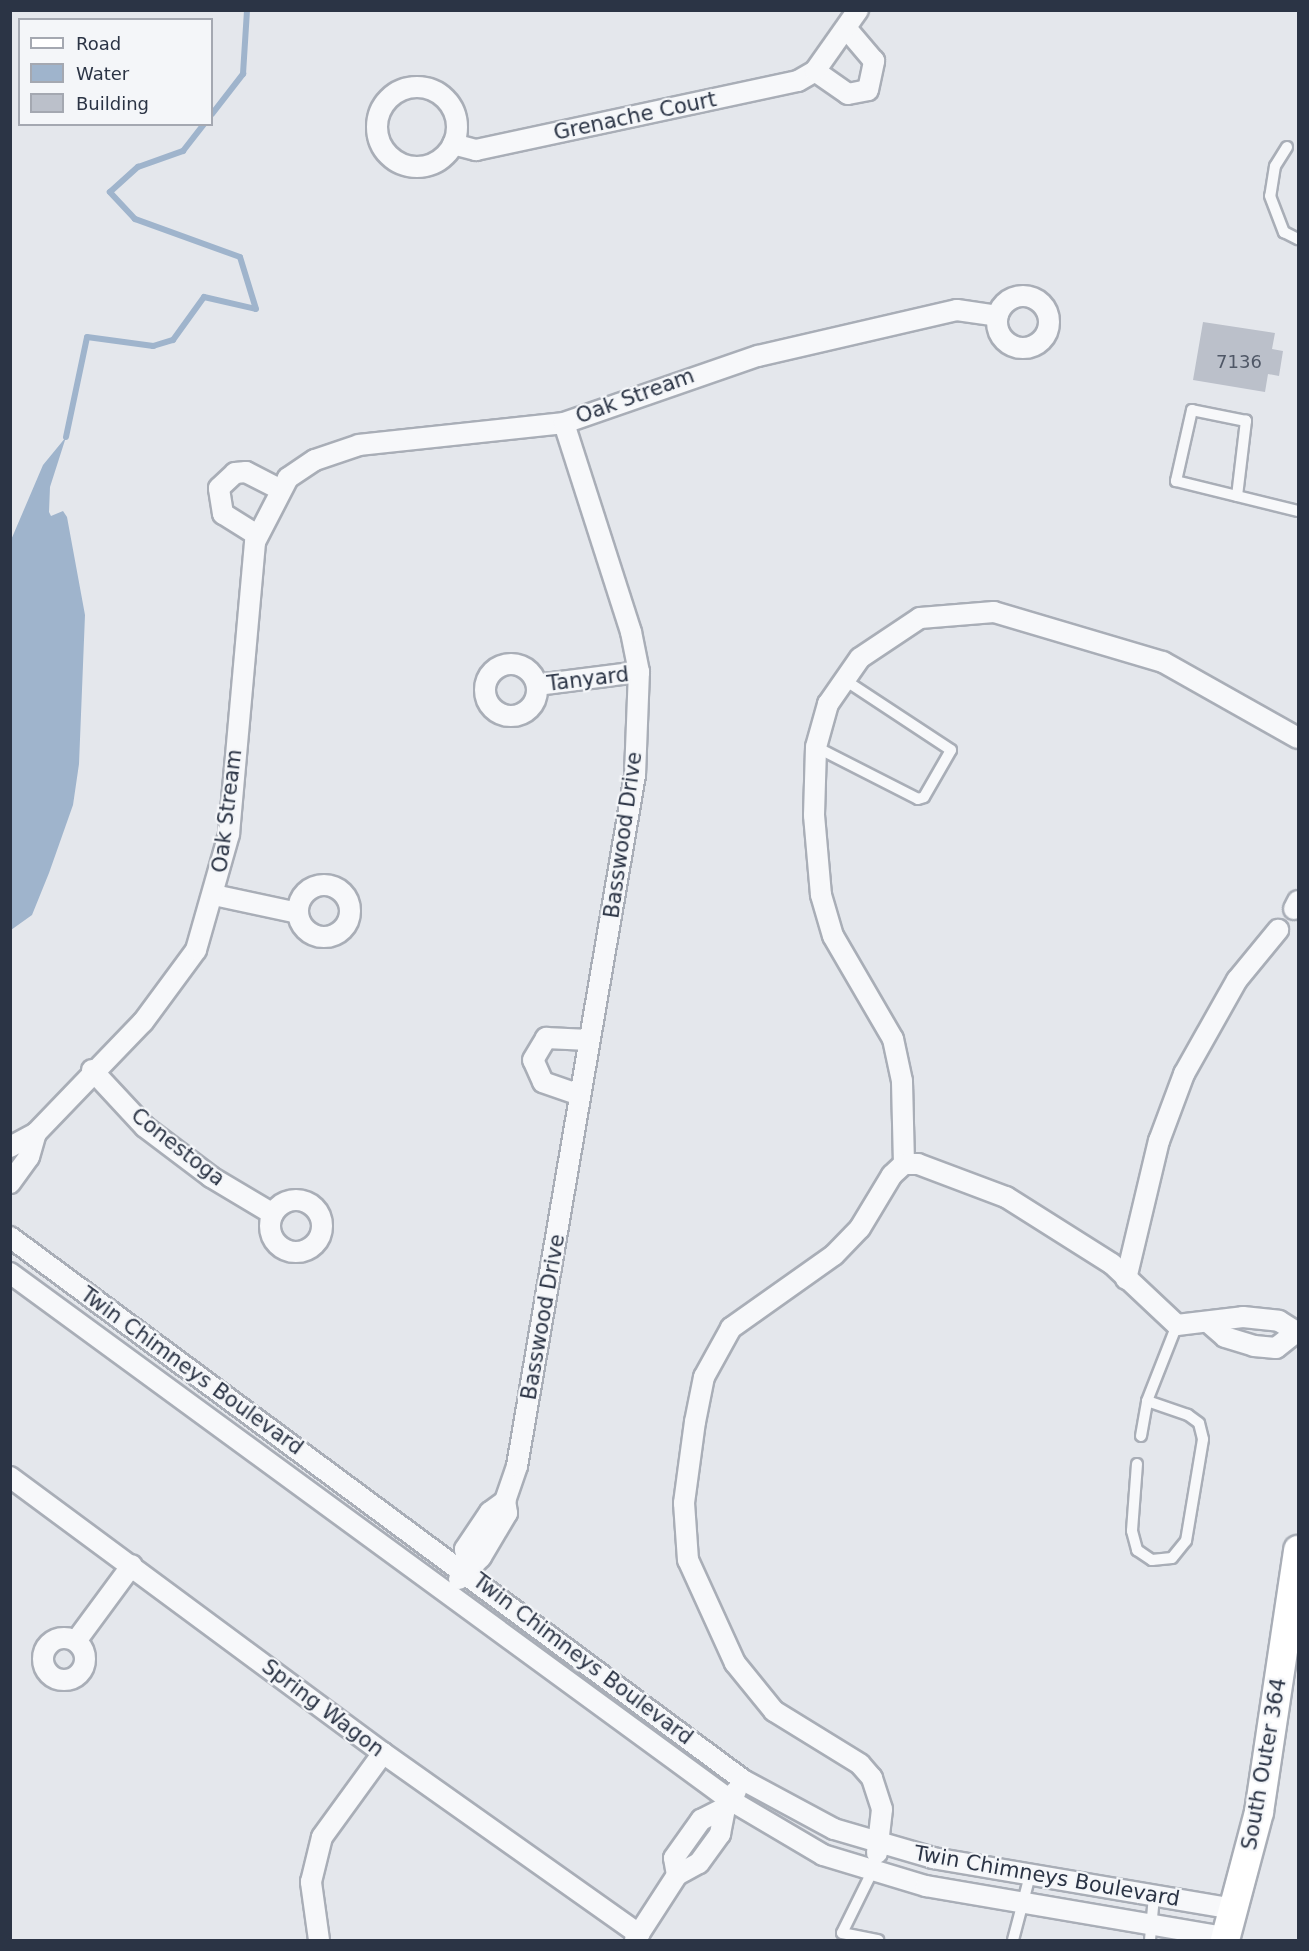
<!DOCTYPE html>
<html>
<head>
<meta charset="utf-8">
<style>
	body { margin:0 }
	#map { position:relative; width:1309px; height:1951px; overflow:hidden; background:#e4e7ec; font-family:"DejaVu Sans",sans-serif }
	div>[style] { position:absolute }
	.water>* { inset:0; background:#9fb4cc }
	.stream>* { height:6px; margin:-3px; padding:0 3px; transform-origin:3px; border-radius:3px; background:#9fb4cc }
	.building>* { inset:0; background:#bbc0ca }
	.roads { filter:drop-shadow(2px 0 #a9aeb7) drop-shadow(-2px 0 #a9aeb7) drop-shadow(0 2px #a9aeb7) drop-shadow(0 -2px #a9aeb7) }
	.lane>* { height:10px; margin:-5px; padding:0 5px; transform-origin:5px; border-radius:5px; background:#f7f8fa }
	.street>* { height:20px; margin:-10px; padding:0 10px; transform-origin:10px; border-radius:10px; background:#f7f8fa }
	.street>.ring { margin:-10px; padding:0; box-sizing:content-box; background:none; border:20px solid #f7f8fa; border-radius:50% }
	.secondary>* { height:28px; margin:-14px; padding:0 14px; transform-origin:14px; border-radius:14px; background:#fff }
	span { translate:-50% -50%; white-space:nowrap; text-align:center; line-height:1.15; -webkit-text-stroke:4.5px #f4f6f9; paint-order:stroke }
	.number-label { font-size:18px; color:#4f5766 }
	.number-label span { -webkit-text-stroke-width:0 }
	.street-label { font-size:21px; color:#2b3445 }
	.frame { position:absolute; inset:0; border:12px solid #2b3445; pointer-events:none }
	.legend { position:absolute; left:18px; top:18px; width:195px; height:108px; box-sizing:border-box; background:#f4f6f9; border:2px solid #a4a8b1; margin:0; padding:8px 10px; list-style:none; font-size:18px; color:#2b3445 }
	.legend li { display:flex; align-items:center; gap:12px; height:30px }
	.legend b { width:30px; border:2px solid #a4a8b1 }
</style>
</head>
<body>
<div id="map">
	<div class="water">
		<i style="clip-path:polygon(66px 437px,50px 487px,49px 512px,51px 516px,63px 511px,67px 517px,85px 615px,79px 764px,73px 805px,49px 873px,32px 915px,11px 930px,11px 540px,43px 465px)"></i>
	</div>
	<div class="stream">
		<i style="left:212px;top:114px;width:51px;rotate:-52.2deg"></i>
		<i style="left:243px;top:74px;width:64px;rotate:-86.4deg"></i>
		<i style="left:66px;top:437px;width:102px;rotate:-78.1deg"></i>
		<i style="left:87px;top:337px;width:67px;rotate:7.8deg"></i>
		<i style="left:153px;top:346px;width:21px;rotate:-17deg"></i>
		<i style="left:173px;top:340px;width:53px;rotate:-54.2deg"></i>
		<i style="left:204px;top:297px;width:53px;rotate:13deg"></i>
		<i style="left:256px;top:309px;width:54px;rotate:-107.1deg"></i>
		<i style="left:240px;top:257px;width:112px;rotate:-160.1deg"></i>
		<i style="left:135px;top:219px;width:37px;rotate:-133deg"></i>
		<i style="left:110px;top:192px;width:38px;rotate:-42deg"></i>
		<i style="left:138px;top:167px;width:48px;rotate:-19.6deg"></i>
		<i style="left:183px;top:151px;width:34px;rotate:-52deg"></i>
	</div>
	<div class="building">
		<i style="clip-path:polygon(1203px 322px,1275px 333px,1272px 349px,1283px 351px,1279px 376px,1268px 374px,1265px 392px,1193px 380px)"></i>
	</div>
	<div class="roads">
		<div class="lane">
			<i style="left:1287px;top:147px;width:22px;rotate:122deg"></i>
			<i style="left:1275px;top:166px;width:30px;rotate:99deg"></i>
			<i style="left:1270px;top:196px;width:39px;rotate:69deg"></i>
			<i style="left:1284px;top:232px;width:16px;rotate:27deg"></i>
			<i style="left:1237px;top:496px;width:76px;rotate:-83.2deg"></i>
			<i style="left:1246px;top:421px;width:55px;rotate:-168.5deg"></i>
			<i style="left:1192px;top:410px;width:73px;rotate:102.7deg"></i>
			<i style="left:1176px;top:481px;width:126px;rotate:13.8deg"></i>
			<i style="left:816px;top:747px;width:114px;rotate:27deg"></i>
			<i style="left:918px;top:799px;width:6px;rotate:-18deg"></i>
			<i style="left:924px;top:797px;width:54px;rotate:-60.1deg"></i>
			<i style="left:951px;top:750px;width:127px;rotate:-146.6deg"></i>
			<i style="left:1141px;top:1436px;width:36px;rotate:-80deg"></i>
			<i style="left:1147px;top:1401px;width:82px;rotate:-68.5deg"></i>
			<i style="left:1137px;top:1464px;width:67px;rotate:94.3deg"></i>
			<i style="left:1132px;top:1531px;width:20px;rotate:75deg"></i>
			<i style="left:1137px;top:1550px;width:18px;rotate:34deg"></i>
			<i style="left:1152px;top:1560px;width:20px;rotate:-6deg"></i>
			<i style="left:1172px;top:1558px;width:22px;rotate:-51deg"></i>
			<i style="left:1186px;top:1541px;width:103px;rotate:-80.5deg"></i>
			<i style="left:1203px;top:1439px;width:16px;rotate:-104deg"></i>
			<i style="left:1199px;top:1423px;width:14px;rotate:-144deg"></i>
			<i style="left:1188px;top:1415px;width:43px;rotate:-161.1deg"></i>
			<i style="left:873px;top:1870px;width:70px;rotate:116.2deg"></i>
			<i style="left:842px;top:1933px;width:37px;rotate:11deg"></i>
			<i style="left:1013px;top:1940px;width:67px;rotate:-75.3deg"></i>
			<i style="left:1150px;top:1940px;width:44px;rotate:-84.8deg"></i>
		</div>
		<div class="street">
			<i style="left:815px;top:71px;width:40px;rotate:34.9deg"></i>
			<i style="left:848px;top:94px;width:20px;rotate:-11deg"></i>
			<i style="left:868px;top:90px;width:30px;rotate:-78deg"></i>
			<i style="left:874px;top:61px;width:43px;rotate:-130.3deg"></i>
			<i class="ring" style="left:377px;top:87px;width:60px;height:60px"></i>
			<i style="left:453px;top:144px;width:24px;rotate:15deg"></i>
			<i style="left:476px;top:150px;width:329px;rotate:-12.1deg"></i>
			<i style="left:798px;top:81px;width:20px;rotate:-30deg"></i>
			<i style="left:815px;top:71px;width:75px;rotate:-54.8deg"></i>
			<i class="ring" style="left:997px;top:296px;width:32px;height:32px"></i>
			<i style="left:257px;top:535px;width:40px;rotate:-148deg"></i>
			<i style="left:223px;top:514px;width:26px;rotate:-99deg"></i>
			<i style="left:219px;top:488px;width:22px;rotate:-43deg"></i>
			<i style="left:235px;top:473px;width:11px;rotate:-5deg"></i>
			<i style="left:246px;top:472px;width:37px;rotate:27deg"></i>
			<i class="ring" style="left:485px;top:664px;width:32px;height:32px"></i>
			<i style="left:537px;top:685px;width:103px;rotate:-7.3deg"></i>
			<i class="ring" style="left:298px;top:885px;width:32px;height:32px"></i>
			<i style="left:214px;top:895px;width:86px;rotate:12.1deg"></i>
			<i style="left:1294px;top:909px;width:9px;rotate:-63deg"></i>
			<i style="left:92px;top:1070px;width:78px;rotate:47.1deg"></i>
			<i style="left:145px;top:1127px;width:83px;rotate:37.1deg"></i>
			<i style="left:211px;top:1177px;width:72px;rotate:30.8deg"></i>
			<i style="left:580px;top:1095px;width:39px;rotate:-161deg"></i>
			<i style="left:543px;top:1082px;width:24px;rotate:-114deg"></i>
			<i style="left:533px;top:1060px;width:26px;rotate:-59deg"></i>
			<i style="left:546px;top:1038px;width:43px;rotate:2.7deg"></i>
			<i style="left:10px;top:1147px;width:30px;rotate:-28deg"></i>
			<i style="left:904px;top:1164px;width:83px;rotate:-91.4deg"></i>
			<i style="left:902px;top:1081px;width:43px;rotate:-102.1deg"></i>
			<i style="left:893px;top:1039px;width:119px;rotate:-120.2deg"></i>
			<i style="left:833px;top:936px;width:43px;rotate:-106.3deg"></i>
			<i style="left:821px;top:895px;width:80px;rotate:-95deg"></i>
			<i style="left:814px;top:815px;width:68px;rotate:-88.3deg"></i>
			<i style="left:816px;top:747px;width:45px;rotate:-74.4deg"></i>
			<i style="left:828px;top:704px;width:56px;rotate:-55.2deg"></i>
			<i style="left:860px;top:658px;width:72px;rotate:-33.7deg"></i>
			<i style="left:920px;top:618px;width:74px;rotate:-4.6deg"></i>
			<i style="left:994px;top:612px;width:176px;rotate:16.5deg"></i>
			<i style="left:1163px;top:662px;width:155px;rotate:29.4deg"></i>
			<i style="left:10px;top:1183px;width:32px;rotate:-54deg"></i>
			<i style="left:29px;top:1157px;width:25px;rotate:-74deg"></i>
			<i style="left:36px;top:1133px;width:154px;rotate:-46.1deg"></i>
			<i style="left:143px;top:1022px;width:89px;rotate:-53.6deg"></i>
			<i style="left:196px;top:950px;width:121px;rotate:-74.1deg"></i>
			<i style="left:229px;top:834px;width:293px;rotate:-84.9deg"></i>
			<i style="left:255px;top:542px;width:72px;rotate:-62.7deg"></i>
			<i style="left:288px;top:478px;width:32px;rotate:-34deg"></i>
			<i style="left:315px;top:460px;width:46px;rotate:-18.8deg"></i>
			<i style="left:359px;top:445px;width:206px;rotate:-6.1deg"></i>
			<i style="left:564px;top:423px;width:205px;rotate:-19.1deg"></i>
			<i style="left:758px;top:356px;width:204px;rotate:-13deg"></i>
			<i style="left:957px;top:310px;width:41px;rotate:8.3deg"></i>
			<i class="ring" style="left:270px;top:1200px;width:32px;height:32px"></i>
			<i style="left:10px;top:1237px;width:912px;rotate:36.53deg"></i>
			<i style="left:743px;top:1780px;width:103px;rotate:28.3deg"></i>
			<i style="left:834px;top:1829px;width:103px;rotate:16.3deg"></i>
			<i style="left:933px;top:1858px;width:305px;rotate:9.6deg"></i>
			<i style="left:10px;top:1273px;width:892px;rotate:36.2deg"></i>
			<i style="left:730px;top:1800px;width:108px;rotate:30.6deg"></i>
			<i style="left:823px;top:1855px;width:108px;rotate:16.8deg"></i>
			<i style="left:926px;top:1886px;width:303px;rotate:9.7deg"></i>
			<i style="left:1126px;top:1279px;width:142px;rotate:-76.6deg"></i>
			<i style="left:1159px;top:1141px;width:72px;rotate:-69.5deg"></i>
			<i style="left:1184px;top:1074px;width:108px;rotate:-60.6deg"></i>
			<i style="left:1237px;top:980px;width:65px;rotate:-50.6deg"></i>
			<i style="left:1209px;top:1323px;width:21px;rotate:41deg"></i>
			<i style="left:1225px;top:1337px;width:30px;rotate:17deg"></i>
			<i style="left:1254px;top:1346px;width:22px;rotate:5deg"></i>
			<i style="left:1276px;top:1348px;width:24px;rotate:-38deg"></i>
			<i style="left:10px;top:1477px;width:464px;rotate:36.5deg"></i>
			<i style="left:383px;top:1753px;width:314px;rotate:35.3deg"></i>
			<i style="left:468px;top:1565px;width:16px;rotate:-101deg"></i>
			<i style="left:465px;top:1549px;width:45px;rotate:-56deg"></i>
			<i style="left:490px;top:1512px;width:19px;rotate:-36deg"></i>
			<i style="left:459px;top:1579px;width:31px;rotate:-45deg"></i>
			<i style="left:481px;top:1557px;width:51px;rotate:-59.4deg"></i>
			<i style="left:507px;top:1513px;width:12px;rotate:-99deg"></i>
			<i style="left:505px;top:1501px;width:37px;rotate:-71deg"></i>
			<i style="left:517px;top:1466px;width:701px;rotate:-80.31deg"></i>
			<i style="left:635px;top:775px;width:103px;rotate:-87.8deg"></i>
			<i style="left:639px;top:672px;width:41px;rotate:-101.3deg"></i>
			<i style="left:631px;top:632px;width:219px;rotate:-107.8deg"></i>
			<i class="ring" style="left:43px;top:1638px;width:22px;height:22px"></i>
			<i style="left:76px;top:1641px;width:94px;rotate:-53.6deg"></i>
			<i style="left:877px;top:1853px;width:44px;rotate:-83.5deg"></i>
			<i style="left:882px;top:1809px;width:33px;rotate:-108deg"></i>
			<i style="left:872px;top:1778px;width:18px;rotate:-131deg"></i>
			<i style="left:860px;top:1764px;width:101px;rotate:-148.4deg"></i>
			<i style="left:774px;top:1711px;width:62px;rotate:-129.1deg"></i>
			<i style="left:735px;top:1663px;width:113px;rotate:-114.5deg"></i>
			<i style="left:688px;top:1560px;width:57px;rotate:-94deg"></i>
			<i style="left:684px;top:1503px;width:82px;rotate:-82.3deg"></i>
			<i style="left:695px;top:1422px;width:46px;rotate:-78.7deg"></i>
			<i style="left:704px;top:1377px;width:56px;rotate:-61.1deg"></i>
			<i style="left:731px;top:1328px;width:126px;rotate:-35.3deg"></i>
			<i style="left:834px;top:1255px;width:37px;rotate:-46deg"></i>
			<i style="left:860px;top:1228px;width:62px;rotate:-58.9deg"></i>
			<i style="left:892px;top:1175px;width:16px;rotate:-43deg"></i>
			<i style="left:904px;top:1164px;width:14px"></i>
			<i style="left:918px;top:1164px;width:94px;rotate:20.6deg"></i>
			<i style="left:1006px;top:1197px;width:125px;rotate:32.3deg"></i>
			<i style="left:1112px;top:1264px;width:89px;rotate:43.2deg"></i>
			<i style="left:1177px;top:1325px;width:66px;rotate:-6.9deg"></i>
			<i style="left:1243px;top:1317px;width:36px;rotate:6deg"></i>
			<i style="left:1279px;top:1321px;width:22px;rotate:32deg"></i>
			<i style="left:677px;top:1875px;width:17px;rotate:-100deg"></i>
			<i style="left:674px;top:1858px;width:47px;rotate:-54.6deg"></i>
			<i style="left:701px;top:1820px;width:27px;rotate:-27deg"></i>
			<i style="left:319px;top:1940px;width:59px;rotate:-97.9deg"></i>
			<i style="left:311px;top:1882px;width:46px;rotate:-76.3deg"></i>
			<i style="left:322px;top:1837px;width:104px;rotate:-54deg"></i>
			<i style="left:635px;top:1940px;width:77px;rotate:-57.1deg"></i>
			<i style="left:677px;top:1875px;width:25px;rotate:-29deg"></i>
			<i style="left:699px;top:1863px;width:36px;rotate:-54deg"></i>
			<i style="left:720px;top:1834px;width:26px;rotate:-79deg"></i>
			<i style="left:725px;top:1808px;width:20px;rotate:-57deg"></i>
		</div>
		<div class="secondary">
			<i style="left:1225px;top:1940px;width:132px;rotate:-75.1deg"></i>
			<i style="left:1259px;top:1812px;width:265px;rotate:-81.5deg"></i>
		</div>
	</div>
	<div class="number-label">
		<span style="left:1239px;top:362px">7136</span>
	</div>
	<div class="street-label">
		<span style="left:635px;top:116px;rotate:-12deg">Grenache Court</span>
		<span style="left:635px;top:396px;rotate:-20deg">Oak Stream</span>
		<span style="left:588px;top:679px;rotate:-7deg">Tanyard</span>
		<span style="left:227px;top:811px;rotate:-83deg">Oak Stream</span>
		<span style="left:623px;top:835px;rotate:-82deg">Basswood Drive</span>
		<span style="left:178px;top:1147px;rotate:38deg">Conestoga</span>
		<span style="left:543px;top:1317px;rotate:-80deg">Basswood Drive</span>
		<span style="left:192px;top:1371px;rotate:36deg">Twin Chimneys Boulevard</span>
		<span style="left:583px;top:1659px;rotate:37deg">Twin Chimneys Boulevard</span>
		<span style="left:323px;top:1708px;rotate:37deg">Spring Wagon</span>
		<span style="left:1264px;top:1764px;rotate:-80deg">South Outer 364</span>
		<span style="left:1047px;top:1876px;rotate:10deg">Twin Chimneys Boulevard</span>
	</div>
	<div class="frame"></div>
	<ul class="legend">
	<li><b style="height:8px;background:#fff"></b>Road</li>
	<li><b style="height:16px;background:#9fb4cc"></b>Water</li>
	<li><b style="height:16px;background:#bbc0ca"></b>Building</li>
	</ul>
</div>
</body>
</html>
